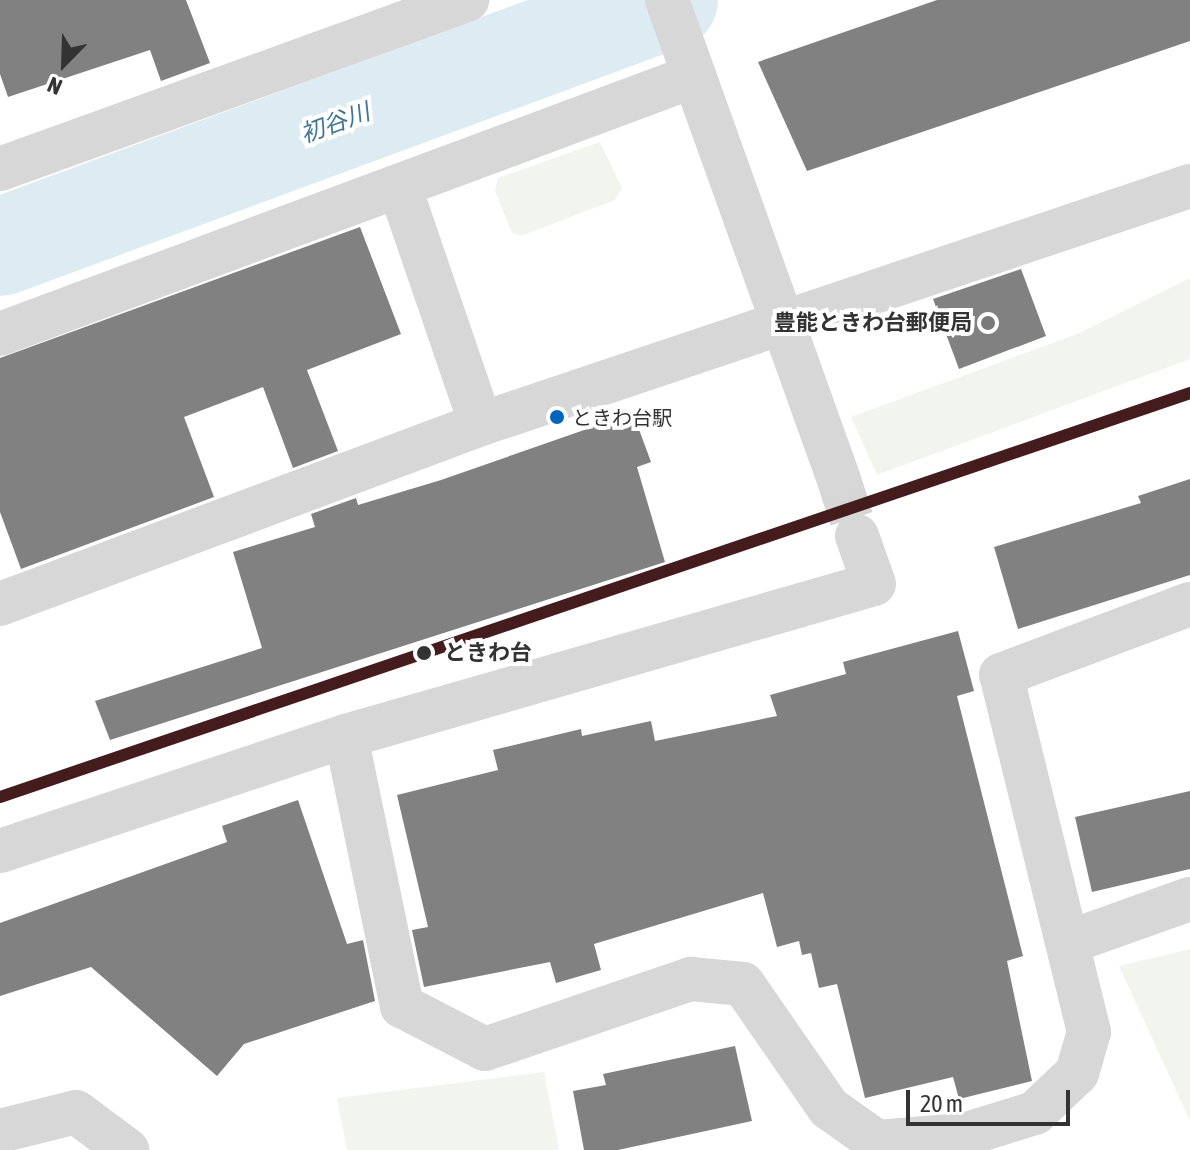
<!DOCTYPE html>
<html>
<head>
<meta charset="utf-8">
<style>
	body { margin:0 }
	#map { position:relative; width:1190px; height:1150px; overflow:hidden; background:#fff; font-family:"Asap Condensed","Noto Sans JP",sans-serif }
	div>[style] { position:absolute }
	.green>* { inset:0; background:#f1f5ed }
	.river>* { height:98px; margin:-49px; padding:0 49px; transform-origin:49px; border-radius:49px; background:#ddebf3 }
	.building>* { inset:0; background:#818181 }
	.minor-tunnel>* { height:44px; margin-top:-22px; transform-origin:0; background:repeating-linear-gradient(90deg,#d6d6d6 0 44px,transparent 0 66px) }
	.minor>* { height:44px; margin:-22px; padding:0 22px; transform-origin:22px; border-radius:22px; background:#d7d7d7 }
	.rail-1>* { height:12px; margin:-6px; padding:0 6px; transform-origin:6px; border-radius:6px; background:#451c1d }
	.dots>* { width:22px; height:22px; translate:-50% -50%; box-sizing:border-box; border:4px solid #fff; border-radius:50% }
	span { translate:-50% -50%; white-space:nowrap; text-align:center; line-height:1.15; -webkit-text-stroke:8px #fff; paint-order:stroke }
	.bus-label { font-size:20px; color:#333 }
	.left { translate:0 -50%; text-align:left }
	.poi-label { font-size:22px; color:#333; font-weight:700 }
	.right { translate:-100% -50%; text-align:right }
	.stop-label { font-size:22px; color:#333; font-weight:700 }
	.water-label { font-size:24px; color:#3f7597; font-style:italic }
	.north { position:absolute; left:24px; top:24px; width:80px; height:80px; -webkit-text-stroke:6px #fff; paint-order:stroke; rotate:203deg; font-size:22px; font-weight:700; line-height:32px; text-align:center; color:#333 }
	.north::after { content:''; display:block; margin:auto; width:28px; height:36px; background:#333; clip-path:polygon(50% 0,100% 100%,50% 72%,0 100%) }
	.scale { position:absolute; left:906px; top:1090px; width:164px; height:36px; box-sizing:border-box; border:4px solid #333; border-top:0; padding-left:10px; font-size:24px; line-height:28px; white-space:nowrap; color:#333; -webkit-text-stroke:6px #fff; paint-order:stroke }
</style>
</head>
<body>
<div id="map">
	<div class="green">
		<i style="clip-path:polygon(600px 142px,622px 188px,615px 200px,521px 236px,512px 233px,495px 191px,498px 178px)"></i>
		<i style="clip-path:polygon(1190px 278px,1190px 359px,877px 475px,851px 417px,1077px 334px)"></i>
		<i style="clip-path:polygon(1190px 949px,1190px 1121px,1119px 966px)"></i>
		<i style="clip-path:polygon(544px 1072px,559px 1150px,347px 1150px,337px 1098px)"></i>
	</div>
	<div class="river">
		<i style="left:0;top:247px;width:713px;rotate:-20.26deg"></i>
	</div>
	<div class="building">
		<i style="clip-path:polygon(0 0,186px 0,210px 63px,161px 81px,150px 50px,8px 97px,0 74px)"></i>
		<i style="clip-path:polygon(937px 0,1190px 0,1190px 41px,807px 171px,758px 62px)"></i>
		<i style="clip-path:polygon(360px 227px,401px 334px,307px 370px,338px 451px,293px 468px,263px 387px,184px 417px,214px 497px,21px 569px,0 512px,0 358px)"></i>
		<i style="clip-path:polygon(1021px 269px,1046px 336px,959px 369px,933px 299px)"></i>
		<i style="clip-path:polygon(633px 413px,651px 462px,637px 467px,665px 562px,110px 740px,95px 701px,262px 648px,233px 552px,315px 527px,311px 514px,356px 498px,358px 505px,441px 480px)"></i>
		<i style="clip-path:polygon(1190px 479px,1190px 575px,1018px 629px,994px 547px,1141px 503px,1138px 496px)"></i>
		<i style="clip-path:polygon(958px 631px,974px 691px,957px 696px,1023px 956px,1007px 961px,1032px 1081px,959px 1099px,953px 1077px,865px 1098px,837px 984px,819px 988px,811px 953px,802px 955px,799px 941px,777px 947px,763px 893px,594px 944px,601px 970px,556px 983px,550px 962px,424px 987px,412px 930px,428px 927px,397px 795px,498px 770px,493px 750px,581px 729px,582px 736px,651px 721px,655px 741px,777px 716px,770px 695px,846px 674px,843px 662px)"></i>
		<i style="clip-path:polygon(1190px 791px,1190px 869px,1092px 892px,1075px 817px)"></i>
		<i style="clip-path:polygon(298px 800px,347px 944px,363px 940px,375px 1001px,244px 1044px,217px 1076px,91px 967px,0 996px,0 923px,227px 842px,222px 826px)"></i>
		<i style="clip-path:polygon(735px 1046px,752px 1121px,618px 1150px,584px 1150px,573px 1091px,606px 1085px,603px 1074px)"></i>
	</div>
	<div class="minor-tunnel">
		<i style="left:838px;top:477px;width:62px;rotate:72.1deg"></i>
	</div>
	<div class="minor">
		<i style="left:667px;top:0;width:507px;rotate:70.28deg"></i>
		<i style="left:0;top:169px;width:497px;rotate:-19.9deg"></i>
		<i style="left:401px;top:191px;width:246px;rotate:71.1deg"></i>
		<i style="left:0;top:334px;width:740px;rotate:-20.39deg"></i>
		<i style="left:0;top:604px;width:514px;rotate:-20.52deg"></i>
		<i style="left:481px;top:424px;width:748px;rotate:-18.56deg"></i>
		<i style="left:346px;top:736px;width:276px;rotate:78.3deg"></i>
		<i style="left:402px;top:1006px;width:93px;rotate:27.4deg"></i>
		<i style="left:485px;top:1049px;width:218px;rotate:-18.8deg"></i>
		<i style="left:691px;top:979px;width:52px;rotate:5.5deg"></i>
		<i style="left:743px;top:984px;width:151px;rotate:55.3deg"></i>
		<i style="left:829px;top:1108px;width:59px;rotate:35.3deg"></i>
		<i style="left:877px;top:1142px;width:86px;rotate:-4.7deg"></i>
		<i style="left:963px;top:1135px;width:75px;rotate:-17deg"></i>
		<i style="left:1035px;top:1113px;width:58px;rotate:-43.6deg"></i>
		<i style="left:1077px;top:1073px;width:43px;rotate:-73.7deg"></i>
		<i style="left:1089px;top:1032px;width:368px;rotate:-103.8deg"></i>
		<i style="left:1001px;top:675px;width:202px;rotate:-20.6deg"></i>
		<i style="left:0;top:851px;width:365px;rotate:-18.4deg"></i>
		<i style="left:346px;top:736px;width:549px;rotate:-16.06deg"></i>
		<i style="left:874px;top:584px;width:51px;rotate:-109.5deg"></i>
		<i style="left:1069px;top:942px;width:128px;rotate:-19.6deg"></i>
		<i style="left:0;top:1131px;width:78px;rotate:-14deg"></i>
		<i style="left:76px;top:1112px;width:64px;rotate:36.7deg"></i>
	</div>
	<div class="rail-1">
		<i style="left:0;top:797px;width:1257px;rotate:-18.75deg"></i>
	</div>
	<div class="dots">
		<i style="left:988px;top:323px;background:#7a7a7a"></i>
		<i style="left:557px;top:417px;background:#0065bd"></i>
		<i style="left:424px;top:653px;background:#333"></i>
	</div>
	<div class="bus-label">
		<span class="left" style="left:572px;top:417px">ときわ台駅</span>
	</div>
	<div class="poi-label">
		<span class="right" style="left:972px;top:323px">豊能ときわ台郵便局</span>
	</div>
	<div class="stop-label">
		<span class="left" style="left:444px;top:653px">ときわ台</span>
	</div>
	<div class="water-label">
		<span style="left:335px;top:123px;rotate:-20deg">初谷川</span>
	</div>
	<div class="north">N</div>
	<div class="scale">20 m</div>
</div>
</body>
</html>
